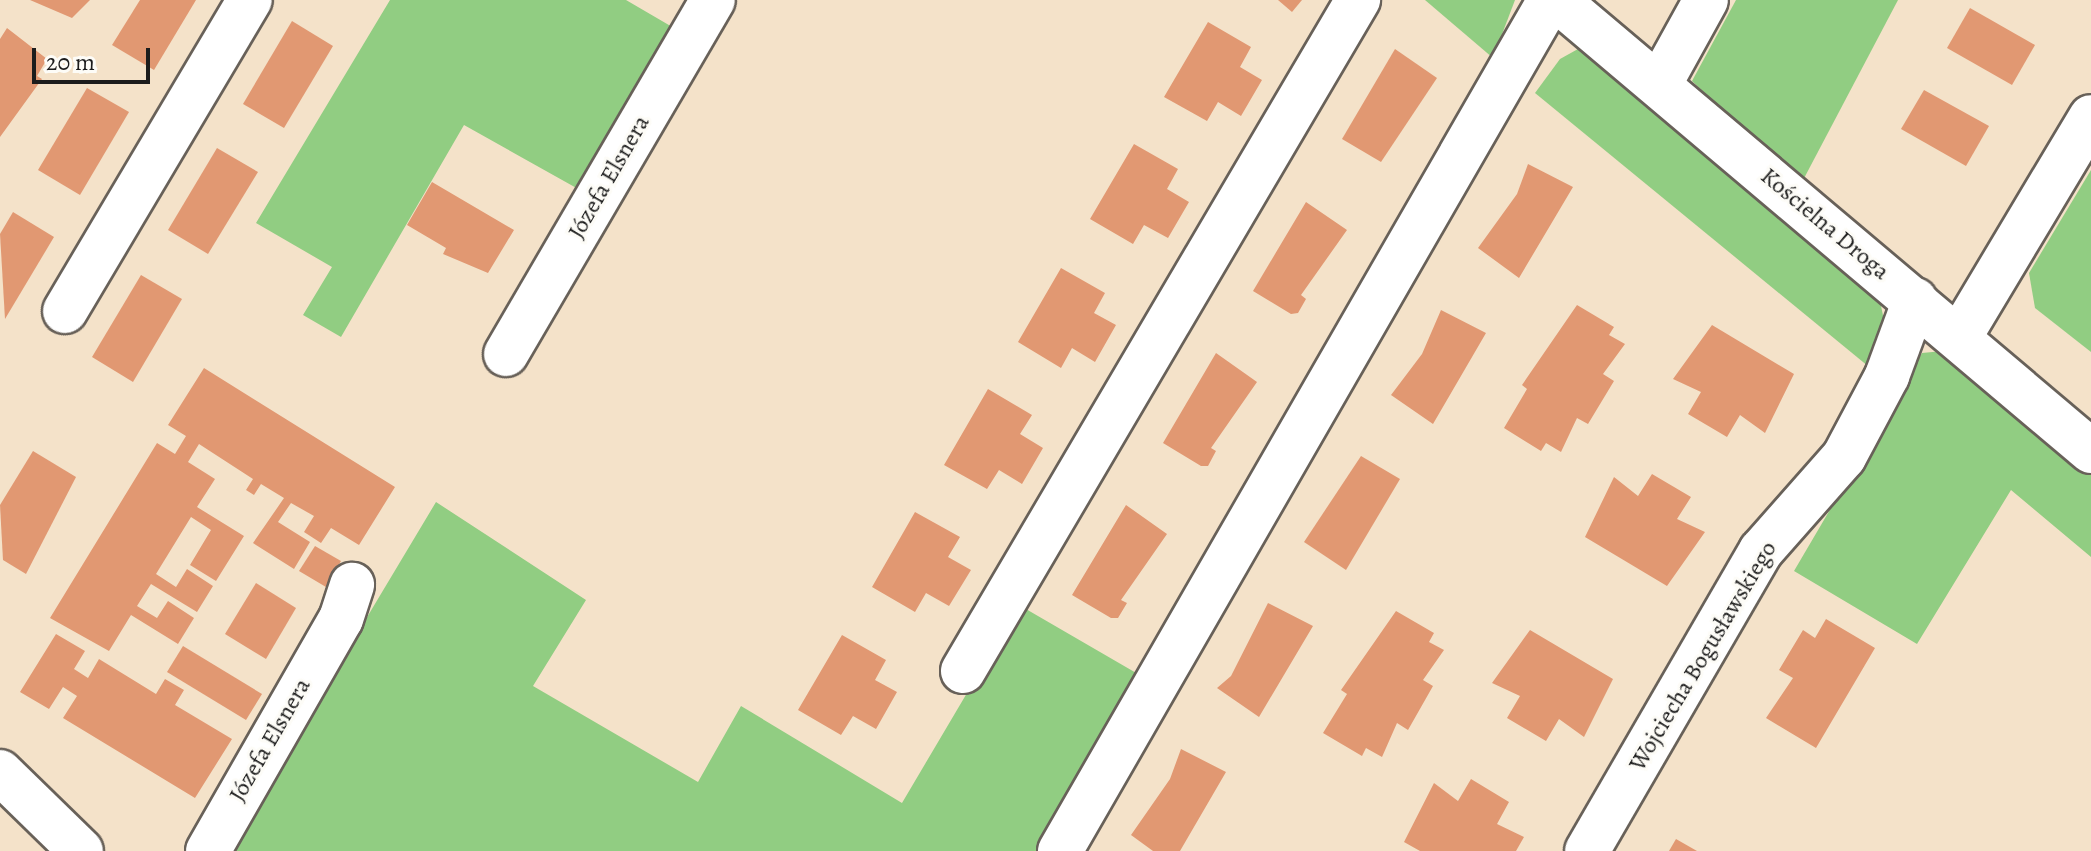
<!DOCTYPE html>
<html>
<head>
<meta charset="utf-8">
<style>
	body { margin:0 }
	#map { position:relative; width:2091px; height:851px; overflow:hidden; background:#f4e2c9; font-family:Alegreya,serif }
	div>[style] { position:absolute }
	.green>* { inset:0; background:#91cd82 }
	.building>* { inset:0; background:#e19872 }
	.roads { filter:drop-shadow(2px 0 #686159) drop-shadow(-2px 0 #686159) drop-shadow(0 2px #686159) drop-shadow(0 -2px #686159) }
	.minor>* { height:44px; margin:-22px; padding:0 22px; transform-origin:22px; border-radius:22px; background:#fff }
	span { translate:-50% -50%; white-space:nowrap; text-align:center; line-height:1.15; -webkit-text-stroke:6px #fdfcf7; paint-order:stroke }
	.street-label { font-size:24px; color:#1c1c1c }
	.scale { position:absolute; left:32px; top:48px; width:118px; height:36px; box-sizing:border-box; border:4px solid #1c1c1c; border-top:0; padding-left:10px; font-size:24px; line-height:28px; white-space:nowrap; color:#1c1c1c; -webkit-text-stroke:6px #fdfcf7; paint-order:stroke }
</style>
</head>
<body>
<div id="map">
	<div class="green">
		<i style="clip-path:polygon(390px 0,626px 0,674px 28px,580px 190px,464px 125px,341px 337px,303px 315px,332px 267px,256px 223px)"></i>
		<i style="clip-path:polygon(1425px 0,1515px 0,1493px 58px)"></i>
		<i style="clip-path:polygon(1736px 0,1898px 0,1801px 184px,1692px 81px)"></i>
		<i style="clip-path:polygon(1578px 49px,1880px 301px,1886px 330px,1874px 371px,1535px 93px,1560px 59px)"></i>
		<i style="clip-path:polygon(2091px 170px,2091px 352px,2035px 308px,2029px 273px)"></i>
		<i style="clip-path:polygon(1943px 351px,2091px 474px,2091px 557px,2011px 490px,1917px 644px,1794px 571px,1922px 353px)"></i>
		<i style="clip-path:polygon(436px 502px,586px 600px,533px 686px,698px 782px,741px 706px,902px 803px,1019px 605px,1150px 681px,1049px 851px,227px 851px)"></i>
	</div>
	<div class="building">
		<i style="clip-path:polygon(30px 0,90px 0,72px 18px)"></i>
		<i style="clip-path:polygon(140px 0,196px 0,154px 70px,112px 45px)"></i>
		<i style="clip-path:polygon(1278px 0,1302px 0,1292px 12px)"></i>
		<i style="clip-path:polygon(1970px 8px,2035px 45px,2012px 85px,1947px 48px)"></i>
		<i style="clip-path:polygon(292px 21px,333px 46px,284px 128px,243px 104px)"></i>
		<i style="clip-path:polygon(1208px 22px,1251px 47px,1240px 67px,1262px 80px,1241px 116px,1218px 102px,1207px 121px,1164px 97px)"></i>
		<i style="clip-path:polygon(7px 28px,47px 59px,37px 76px,42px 79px,0 137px,0 39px)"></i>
		<i style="clip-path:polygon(1395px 49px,1437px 78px,1381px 162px,1342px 139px)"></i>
		<i style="clip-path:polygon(87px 88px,129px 112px,80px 195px,38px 170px)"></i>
		<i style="clip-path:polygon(1924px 90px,1989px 126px,1966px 166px,1901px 129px)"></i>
		<i style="clip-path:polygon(1134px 144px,1178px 169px,1167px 189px,1189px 202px,1168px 238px,1144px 225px,1133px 244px,1090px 219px)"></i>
		<i style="clip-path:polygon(217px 148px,258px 172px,208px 254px,168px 230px)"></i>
		<i style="clip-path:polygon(1528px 164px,1573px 187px,1519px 278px,1478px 248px,1517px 194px)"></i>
		<i style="clip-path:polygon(432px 182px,514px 230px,488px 273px,443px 254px,446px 248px,407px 225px)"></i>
		<i style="clip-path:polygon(1306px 202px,1347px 230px,1301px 295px,1306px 299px,1298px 313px,1291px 314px,1253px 291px)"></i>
		<i style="clip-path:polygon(13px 212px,54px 237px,5px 319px,0 234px)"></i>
		<i style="clip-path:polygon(1061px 268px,1105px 293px,1094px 313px,1116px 325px,1095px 362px,1072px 348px,1061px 368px,1018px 342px)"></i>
		<i style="clip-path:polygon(141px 275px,182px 299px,133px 382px,92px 357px)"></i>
		<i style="clip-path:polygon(1577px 305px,1614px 327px,1609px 335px,1625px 344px,1603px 374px,1614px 381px,1588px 424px,1577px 418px,1561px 452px,1546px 443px,1541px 451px,1504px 428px,1527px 389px,1522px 385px)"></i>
		<i style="clip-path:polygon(1441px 310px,1486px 333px,1433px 424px,1391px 395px,1422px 354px)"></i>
		<i style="clip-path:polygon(1712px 325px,1794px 374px,1765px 433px,1740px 415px,1727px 437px,1688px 414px,1701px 392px,1673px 379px)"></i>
		<i style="clip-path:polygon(1216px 353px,1257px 382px,1211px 448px,1216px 451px,1208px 466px,1201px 466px,1163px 443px)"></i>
		<i style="clip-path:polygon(204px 368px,395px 487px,359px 545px,331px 528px,321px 543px,304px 532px,314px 516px,291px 503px,278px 522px,310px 542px,294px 569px,253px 543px,284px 498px,261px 484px,254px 495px,246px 490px,253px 479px,199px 444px,188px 462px,215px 479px,197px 507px,244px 536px,216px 581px,190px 565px,211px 530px,191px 517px,156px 574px,176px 587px,187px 569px,213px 586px,197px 612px,151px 584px,137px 606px,157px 618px,168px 601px,194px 618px,178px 644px,131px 615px,109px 651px,50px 618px,157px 443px,175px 454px,186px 436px,168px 425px)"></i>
		<i style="clip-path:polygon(988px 389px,1032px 415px,1020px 434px,1043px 448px,1022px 484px,999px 470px,987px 489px,944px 465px)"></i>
		<i style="clip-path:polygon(33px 451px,76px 477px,26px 574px,3px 560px,0 505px)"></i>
		<i style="clip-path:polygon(1361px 456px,1400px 479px,1346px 570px,1304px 542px)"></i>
		<i style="clip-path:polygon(1652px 474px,1691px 497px,1677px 519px,1705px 532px,1667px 586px,1585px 537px,1614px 477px,1638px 496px)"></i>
		<i style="clip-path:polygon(1126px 505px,1167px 534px,1121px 600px,1127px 603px,1118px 618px,1111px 618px,1072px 595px)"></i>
		<i style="clip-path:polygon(915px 512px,960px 537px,948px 557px,971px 570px,949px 606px,926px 593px,915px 612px,872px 587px)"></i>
		<i style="clip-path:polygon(315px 546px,341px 561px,326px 587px,299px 571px)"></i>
		<i style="clip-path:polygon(256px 583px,296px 608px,266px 659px,225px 634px)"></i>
		<i style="clip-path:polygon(1268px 603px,1313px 626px,1259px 717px,1217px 688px,1231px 676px)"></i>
		<i style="clip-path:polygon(1396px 611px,1434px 633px,1429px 642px,1444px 650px,1423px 680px,1433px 686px,1408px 730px,1397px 723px,1382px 757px,1366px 748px,1362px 756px,1323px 733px,1347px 694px,1341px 690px)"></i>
		<i style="clip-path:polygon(1826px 619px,1875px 648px,1816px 748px,1766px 718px,1793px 678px,1779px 670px,1803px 630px,1815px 638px)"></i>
		<i style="clip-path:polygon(1530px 630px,1613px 679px,1584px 737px,1559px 719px,1546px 741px,1507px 718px,1520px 696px,1492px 683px)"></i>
		<i style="clip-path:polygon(56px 634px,85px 651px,74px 669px,88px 678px,99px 659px,156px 694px,165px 679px,184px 690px,175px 705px,232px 739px,195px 798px,63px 718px,77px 696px,63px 687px,49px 709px,20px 692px)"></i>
		<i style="clip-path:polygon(842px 635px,886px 660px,875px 680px,897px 692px,876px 729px,853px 716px,841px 735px,798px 710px)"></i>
		<i style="clip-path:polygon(183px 646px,262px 694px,246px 720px,167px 672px)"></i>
		<i style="clip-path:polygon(1181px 749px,1226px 772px,1180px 851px,1153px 851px,1131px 835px,1170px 779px)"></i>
		<i style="clip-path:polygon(1471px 779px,1509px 802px,1497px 824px,1524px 837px,1516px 851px,1420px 851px,1404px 842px,1434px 783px,1458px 801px)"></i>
		<i style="clip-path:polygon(1676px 839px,1697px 851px,1669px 851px)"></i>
	</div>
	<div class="roads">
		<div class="minor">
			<i style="left:1557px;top:0;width:699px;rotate:40.18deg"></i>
			<i style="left:1659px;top:85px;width:97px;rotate:-61.1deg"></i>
			<i style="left:65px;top:311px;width:362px;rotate:-59.3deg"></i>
			<i style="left:1960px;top:336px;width:255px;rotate:-59.1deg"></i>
			<i style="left:506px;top:354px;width:410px;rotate:-59.7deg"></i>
			<i style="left:963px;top:671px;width:779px;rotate:-59.52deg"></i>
			<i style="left:0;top:772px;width:113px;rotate:44.3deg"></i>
			<i style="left:208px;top:851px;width:267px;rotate:-60.2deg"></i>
			<i style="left:341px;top:619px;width:36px;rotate:-72deg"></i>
			<i style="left:1060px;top:851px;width:982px;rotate:-60.07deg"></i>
			<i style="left:1587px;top:851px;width:347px;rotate:-59.9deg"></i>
			<i style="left:1761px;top:551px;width:125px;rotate:-48.6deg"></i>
			<i style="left:1844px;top:457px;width:92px;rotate:-62deg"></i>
			<i style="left:1887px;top:376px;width:81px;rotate:-69.8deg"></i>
		</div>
	</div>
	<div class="street-label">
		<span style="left:609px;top:177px;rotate:-60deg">Józefa Elsnera</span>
		<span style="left:1825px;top:224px;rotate:40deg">Kościelna Droga</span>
		<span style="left:1703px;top:656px;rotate:-59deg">Wojciecha Bogusławskiego</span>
		<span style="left:270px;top:740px;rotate:-60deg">Józefa Elsnera</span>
	</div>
	<div class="scale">20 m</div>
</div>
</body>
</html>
